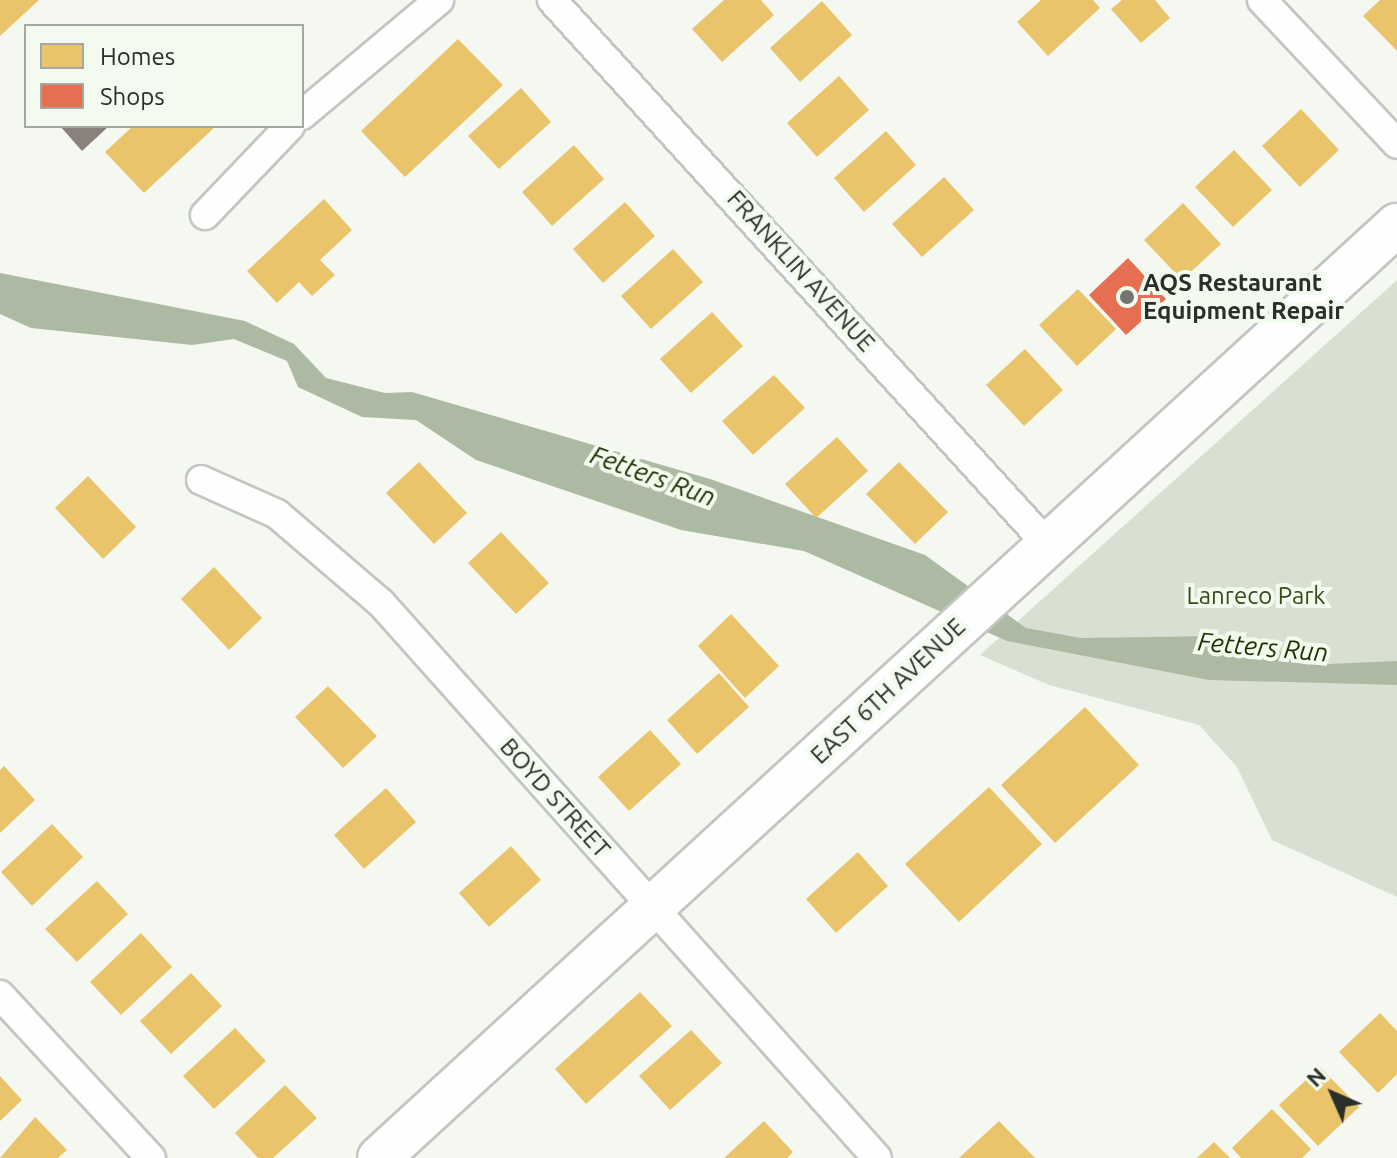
<!DOCTYPE html>
<html>
<head>
<meta charset="utf-8">
<style>
	body { margin:0 }
	#map { position:relative; width:1397px; height:1158px; overflow:hidden; background:#f4f8f1; font-family:Ubuntu,sans-serif }
	div>[style] { position:absolute }
	.green>* { inset:0; background:#d8e0d2 }
	.water>* { inset:0; background:#adbaa3 }
	.homes>* { inset:0; background:#e9c46a }
	.shops>* { inset:0; background:#e76f51 }
	.industry>* { inset:0; background:#8a817c }
	.roads { filter:drop-shadow(2px 0 #c2c5c0) drop-shadow(-2px 0 #c2c5c0) drop-shadow(0 2px #c2c5c0) drop-shadow(0 -2px #c2c5c0) }
	.street>* { height:28px; margin:-14px; padding:0 14px; transform-origin:14px; border-radius:14px; background:#fdfefd }
	.secondary>* { height:42px; margin:-21px; padding:0 21px; transform-origin:21px; border-radius:21px; background:#fdfefd }
	.dots>* { width:22px; height:22px; translate:-50% -50%; box-sizing:border-box; border:4px solid #f3fbee; border-radius:50% }
	span { translate:-50% -50%; white-space:nowrap; text-align:center; line-height:1.15; -webkit-text-stroke:8px #f3fbee; paint-order:stroke }
	.street-label { font-size:24px; color:#2c2e2a }
	.poi-label { font-size:24px; color:#2c2e2a; font-weight:700 }
	.left { translate:0 -50%; text-align:left }
	.park-label { font-size:24px; color:#354c1d }
	.water-label { font-size:26px; color:#1b3101; font-style:italic }
	.legend { position:absolute; left:24px; top:24px; width:280px; height:104px; box-sizing:border-box; background:#f3fbee; border:2px solid #a3a9a0; margin:0; padding:10px 14px; list-style:none; font-size:24px; color:#2c2e2a }
	.legend li { display:flex; align-items:center; gap:16px; height:40px }
	.legend b { width:40px; border:2px solid #a3a9a0 }
	.north { position:absolute; left:1293px; top:1054px; width:80px; height:80px; -webkit-text-stroke:6px #f3fbee; paint-order:stroke; rotate:315deg; font-size:22px; font-weight:700; line-height:32px; text-align:center; color:#2c2e2a }
	.north::after { content:''; display:block; margin:auto; width:28px; height:36px; background:#2c2e2a; clip-path:polygon(50% 0,100% 100%,50% 72%,0 100%) }
</style>
</head>
<body>
<div id="map">
	<div class="green">
		<i style="clip-path:polygon(1397px 280px,1397px 897px,1272px 840px,1237px 767px,1199px 725px,1049px 685px,980px 655px)"></i>
	</div>
	<div class="water">
		<i style="clip-path:polygon(0 273px,245px 321px,294px 344px,326px 378px,385px 393px,412px 392px,710px 479px,925px 555px,1026px 628px,1081px 638px,1218px 636px,1329px 664px,1397px 661px,1397px 685px,1209px 680px,1007px 641px,804px 551px,681px 530px,476px 460px,416px 420px,362px 417px,298px 387px,287px 361px,234px 339px,192px 345px,31px 328px,0 314px)"></i>
	</div>
	<div class="homes">
		<i style="clip-path:polygon(0 0,39px 0,0 36px)"></i>
		<i style="clip-path:polygon(724px 0,761px 0,774px 15px,722px 62px,692px 29px)"></i>
		<i style="clip-path:polygon(1041px 0,1093px 0,1100px 8px,1048px 56px,1017px 22px)"></i>
		<i style="clip-path:polygon(1122px 0,1155px 0,1170px 18px,1141px 43px,1111px 9px)"></i>
		<i style="clip-path:polygon(1380px 0,1397px 0,1397px 51px,1363px 16px)"></i>
		<i style="clip-path:polygon(822px 1px,852px 35px,800px 82px,770px 48px)"></i>
		<i style="clip-path:polygon(458px 39px,503px 85px,405px 177px,361px 131px)"></i>
		<i style="clip-path:polygon(839px 76px,869px 110px,817px 157px,787px 123px)"></i>
		<i style="clip-path:polygon(521px 88px,551px 122px,499px 169px,468px 136px)"></i>
		<i style="clip-path:polygon(1301px 109px,1339px 150px,1300px 187px,1262px 146px)"></i>
		<i style="clip-path:polygon(133px 126px,216px 126px,144px 193px,105px 152px)"></i>
		<i style="clip-path:polygon(886px 131px,916px 165px,864px 212px,834px 178px)"></i>
		<i style="clip-path:polygon(574px 145px,604px 179px,552px 226px,522px 192px)"></i>
		<i style="clip-path:polygon(1234px 150px,1272px 190px,1233px 227px,1195px 187px)"></i>
		<i style="clip-path:polygon(944px 177px,974px 210px,922px 257px,892px 224px)"></i>
		<i style="clip-path:polygon(324px 199px,352px 230px,320px 260px,335px 275px,312px 296px,299px 282px,277px 303px,247px 271px)"></i>
		<i style="clip-path:polygon(625px 202px,655px 236px,603px 283px,573px 249px)"></i>
		<i style="clip-path:polygon(1183px 203px,1221px 244px,1182px 280px,1144px 240px)"></i>
		<i style="clip-path:polygon(673px 249px,703px 282px,651px 329px,621px 296px)"></i>
		<i style="clip-path:polygon(1078px 289px,1116px 329px,1077px 366px,1039px 325px)"></i>
		<i style="clip-path:polygon(712px 312px,743px 346px,691px 393px,660px 359px)"></i>
		<i style="clip-path:polygon(1025px 349px,1063px 390px,1024px 426px,986px 385px)"></i>
		<i style="clip-path:polygon(774px 375px,805px 408px,753px 455px,722px 421px)"></i>
		<i style="clip-path:polygon(837px 437px,868px 471px,816px 518px,785px 484px)"></i>
		<i style="clip-path:polygon(419px 462px,467px 513px,434px 544px,386px 493px)"></i>
		<i style="clip-path:polygon(899px 462px,948px 512px,915px 544px,866px 494px)"></i>
		<i style="clip-path:polygon(88px 476px,136px 527px,103px 559px,55px 508px)"></i>
		<i style="clip-path:polygon(501px 532px,549px 583px,516px 614px,468px 563px)"></i>
		<i style="clip-path:polygon(214px 567px,262px 618px,229px 650px,181px 599px)"></i>
		<i style="clip-path:polygon(731px 614px,779px 666px,745px 698px,698px 646px)"></i>
		<i style="clip-path:polygon(719px 673px,749px 707px,697px 754px,667px 720px)"></i>
		<i style="clip-path:polygon(328px 686px,377px 736px,343px 768px,295px 717px)"></i>
		<i style="clip-path:polygon(1085px 707px,1139px 765px,1055px 843px,1001px 785px)"></i>
		<i style="clip-path:polygon(650px 730px,681px 764px,629px 811px,598px 777px)"></i>
		<i style="clip-path:polygon(4px 766px,35px 800px,0 833px,0 770px)"></i>
		<i style="clip-path:polygon(989px 787px,1042px 844px,959px 922px,905px 864px)"></i>
		<i style="clip-path:polygon(386px 788px,416px 822px,364px 869px,334px 835px)"></i>
		<i style="clip-path:polygon(52px 824px,83px 857px,32px 906px,1px 872px)"></i>
		<i style="clip-path:polygon(511px 846px,541px 880px,489px 927px,459px 893px)"></i>
		<i style="clip-path:polygon(858px 852px,888px 886px,836px 933px,806px 899px)"></i>
		<i style="clip-path:polygon(97px 881px,128px 914px,77px 962px,45px 929px)"></i>
		<i style="clip-path:polygon(141px 933px,172px 967px,121px 1015px,90px 982px)"></i>
		<i style="clip-path:polygon(191px 973px,222px 1006px,171px 1054px,140px 1021px)"></i>
		<i style="clip-path:polygon(640px 992px,672px 1026px,586px 1104px,555px 1069px)"></i>
		<i style="clip-path:polygon(1380px 1013px,1397px 1031px,1397px 1074px,1378px 1093px,1339px 1052px)"></i>
		<i style="clip-path:polygon(235px 1028px,266px 1061px,214px 1109px,183px 1076px)"></i>
		<i style="clip-path:polygon(691px 1030px,722px 1063px,670px 1110px,639px 1076px)"></i>
		<i style="clip-path:polygon(1320px 1067px,1359px 1107px,1318px 1146px,1279px 1105px)"></i>
		<i style="clip-path:polygon(0 1076px,22px 1100px,0 1121px)"></i>
		<i style="clip-path:polygon(285px 1085px,317px 1118px,273px 1158px,258px 1158px,235px 1133px)"></i>
		<i style="clip-path:polygon(1272px 1109px,1311px 1149px,1302px 1158px,1241px 1158px,1232px 1148px)"></i>
		<i style="clip-path:polygon(35px 1117px,67px 1150px,58px 1158px,0 1158px)"></i>
		<i style="clip-path:polygon(764px 1121px,793px 1152px,787px 1158px,724px 1158px)"></i>
		<i style="clip-path:polygon(999px 1121px,1035px 1158px,959px 1158px)"></i>
		<i style="clip-path:polygon(1214px 1142px,1230px 1158px,1197px 1158px)"></i>
	</div>
	<div class="shops">
		<i style="clip-path:polygon(1128px 258px,1166px 299px,1126px 335px,1089px 295px)"></i>
	</div>
	<div class="industry">
		<i style="clip-path:polygon(60px 126px,109px 126px,82px 151px)"></i>
	</div>
	<div class="roads">
		<div class="street">
			<i style="left:552px;top:0;width:736px;rotate:47.7deg"></i>
			<i style="left:1262px;top:0;width:197px;rotate:46.8deg"></i>
			<i style="left:302px;top:115px;width:179px;rotate:-40deg"></i>
			<i style="left:205px;top:215px;width:123px;rotate:-46.3deg"></i>
			<i style="left:201px;top:480px;width:83px;rotate:24.1deg"></i>
			<i style="left:277px;top:514px;width:137px;rotate:40.6deg"></i>
			<i style="left:381px;top:603px;width:744px;rotate:48.21deg"></i>
			<i style="left:0;top:995px;width:222px;rotate:47.2deg"></i>
		</div>
		<div class="secondary">
			<i style="left:379px;top:1158px;width:1381px;rotate:-42.51deg"></i>
		</div>
	</div>
	<div class="dots">
		<i style="left:1127px;top:297px;background:#727570"></i>
	</div>
	<div class="street-label">
		<span style="left:801px;top:271px;rotate:48deg">FRANKLIN AVENUE</span>
		<span style="left:888px;top:691px;rotate:-43deg">EAST 6TH AVENUE</span>
		<span style="left:555px;top:798px;rotate:48deg">BOYD STREET</span>
	</div>
	<div class="poi-label">
		<span class="left" style="left:1143px;top:297px">AQS Restaurant<br>Equipment Repair</span>
	</div>
	<div class="park-label">
		<span style="left:1256px;top:596px">Lanreco Park</span>
	</div>
	<div class="water-label">
		<span style="left:653px;top:476px;rotate:20deg">Fetters Run</span>
		<span style="left:1263px;top:647px;rotate:5deg">Fetters Run</span>
	</div>
	<ul class="legend">
	<li><b style="height:22px;background:#e9c46a"></b>Homes</li>
	<li><b style="height:22px;background:#e76f51"></b>Shops</li>
	</ul>
	<div class="north">N</div>
</div>
</body>
</html>
